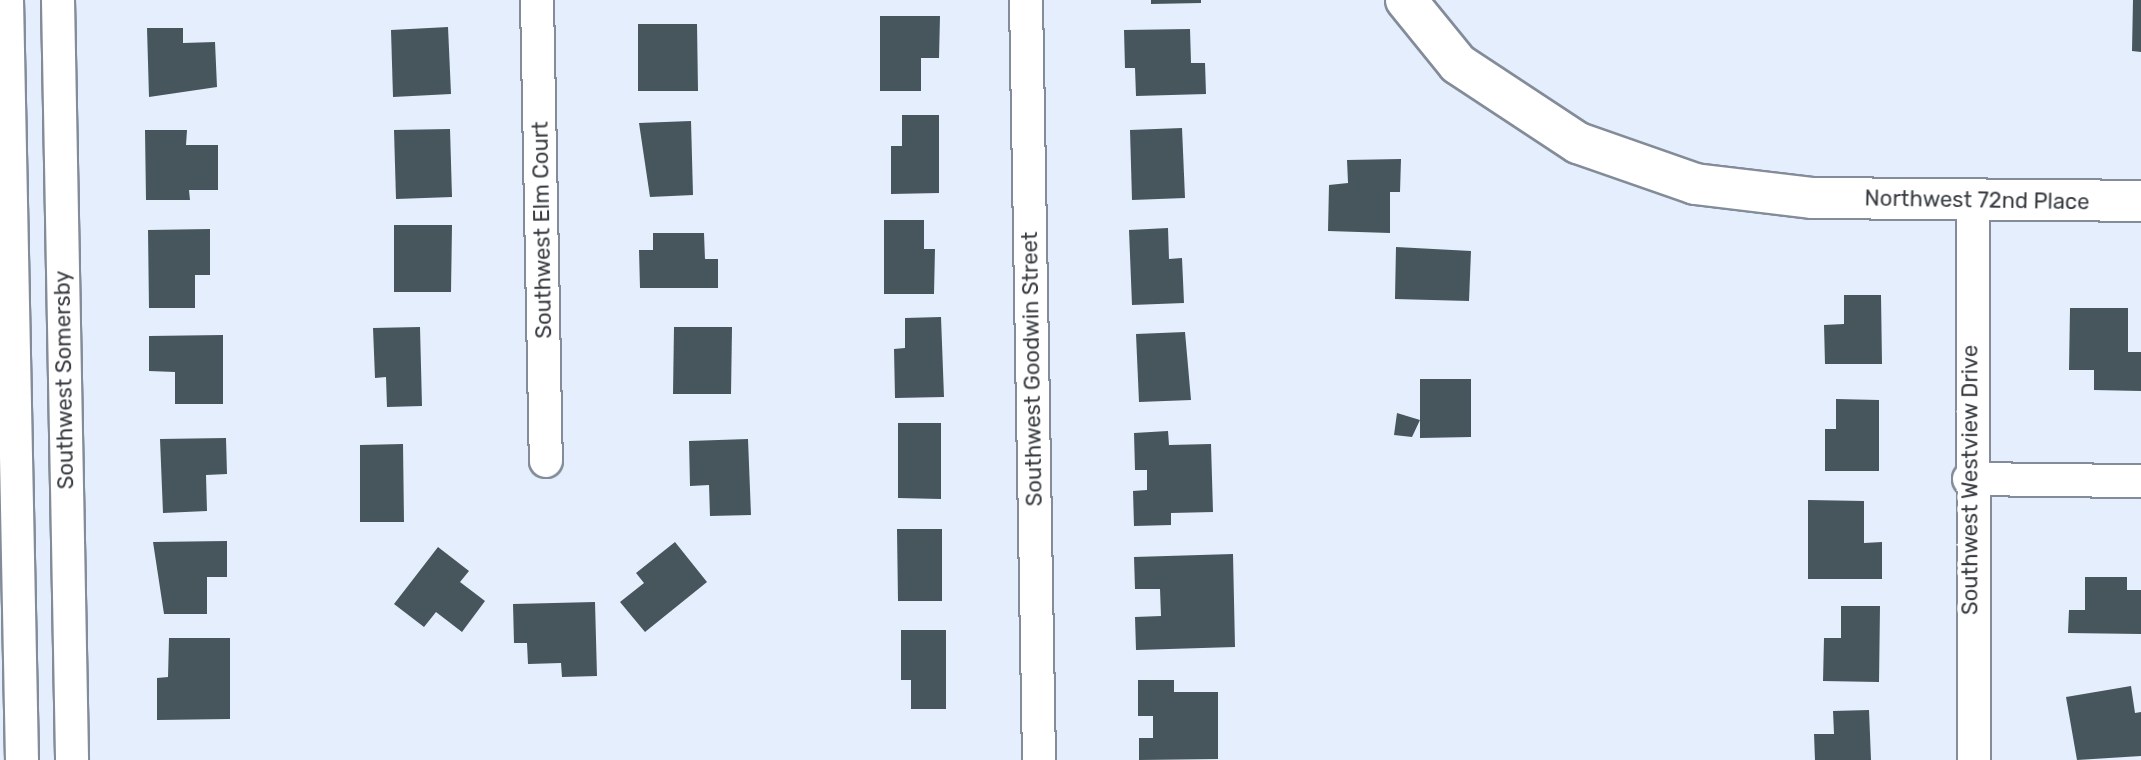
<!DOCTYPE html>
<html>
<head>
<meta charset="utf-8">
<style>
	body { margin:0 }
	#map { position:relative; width:2141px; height:760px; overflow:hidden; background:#e4eefc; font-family:Rubik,sans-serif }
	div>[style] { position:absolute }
	.building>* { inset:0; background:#47555d }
	.roads { filter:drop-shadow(2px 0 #838c98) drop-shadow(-2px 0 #838c98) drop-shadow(0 2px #838c98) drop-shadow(0 -2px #838c98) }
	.minor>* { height:32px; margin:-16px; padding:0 16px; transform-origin:16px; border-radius:16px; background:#fff }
	.tertiary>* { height:40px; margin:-20px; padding:0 20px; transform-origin:20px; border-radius:20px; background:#fff }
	span { translate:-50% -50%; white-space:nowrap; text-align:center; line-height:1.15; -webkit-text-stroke:8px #fff; paint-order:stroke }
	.street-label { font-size:22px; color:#393d42 }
</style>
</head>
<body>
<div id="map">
	<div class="building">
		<i style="clip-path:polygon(1151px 0,1201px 0,1201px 3px,1151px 4px)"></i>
		<i style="clip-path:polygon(2133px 0,2141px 0,2141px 52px,2132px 51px)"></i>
		<i style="clip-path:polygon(880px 16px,940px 16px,939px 58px,921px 58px,921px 91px,880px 91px)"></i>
		<i style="clip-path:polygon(638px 24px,697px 24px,698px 91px,638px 91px)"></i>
		<i style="clip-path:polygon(448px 27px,451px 94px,393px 97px,391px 30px)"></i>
		<i style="clip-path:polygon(147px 28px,183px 28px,183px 43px,215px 42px,217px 87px,149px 97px)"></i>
		<i style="clip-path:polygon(1190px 29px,1191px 63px,1205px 63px,1206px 94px,1136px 96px,1135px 68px,1125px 68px,1124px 30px)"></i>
		<i style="clip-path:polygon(902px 115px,939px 115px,939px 193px,891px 194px,891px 146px,902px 146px)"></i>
		<i style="clip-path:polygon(691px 121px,693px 195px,650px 197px,639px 123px)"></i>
		<i style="clip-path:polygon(1182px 128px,1185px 198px,1132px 200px,1130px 130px)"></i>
		<i style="clip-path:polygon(450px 129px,452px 197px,396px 199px,394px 130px)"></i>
		<i style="clip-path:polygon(145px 130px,187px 130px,186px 145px,218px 145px,218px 190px,189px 190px,190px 200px,146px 200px)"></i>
		<i style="clip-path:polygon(1401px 159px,1400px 192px,1390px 192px,1390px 233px,1328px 231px,1329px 185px,1348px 183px,1347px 160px)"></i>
		<i style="clip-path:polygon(884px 220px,924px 220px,924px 249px,935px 249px,934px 294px,884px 294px)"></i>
		<i style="clip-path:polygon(394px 225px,452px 225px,451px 292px,394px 292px)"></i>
		<i style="clip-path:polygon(1168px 228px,1169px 259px,1182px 258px,1184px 303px,1132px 305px,1129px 230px)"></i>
		<i style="clip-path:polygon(210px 229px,210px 275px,195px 275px,195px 308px,149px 308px,148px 230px)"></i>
		<i style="clip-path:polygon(653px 233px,704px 233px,705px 259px,718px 259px,718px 288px,640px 288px,639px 250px,653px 250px)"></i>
		<i style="clip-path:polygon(1396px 247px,1471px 251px,1469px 301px,1395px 299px)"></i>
		<i style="clip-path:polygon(1844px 295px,1881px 295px,1882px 364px,1825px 364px,1824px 325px,1844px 324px)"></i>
		<i style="clip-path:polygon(2070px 308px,2128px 308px,2128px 352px,2141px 352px,2141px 391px,2094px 390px,2094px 370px,2069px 370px)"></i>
		<i style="clip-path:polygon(941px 317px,944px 397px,895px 398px,894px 349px,905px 348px,905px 318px)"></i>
		<i style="clip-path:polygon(420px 327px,422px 406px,387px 407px,386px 377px,375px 378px,373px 328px)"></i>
		<i style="clip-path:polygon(674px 327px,732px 327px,731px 394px,673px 394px)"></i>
		<i style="clip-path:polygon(1185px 332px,1191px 400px,1139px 402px,1136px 334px)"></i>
		<i style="clip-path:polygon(223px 335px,223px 404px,175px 404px,175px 372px,149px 371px,149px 336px)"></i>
		<i style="clip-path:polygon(1420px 379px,1471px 379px,1471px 437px,1420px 438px,1420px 420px,1412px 437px,1394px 435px,1397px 413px,1420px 420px)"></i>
		<i style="clip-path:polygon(1836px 399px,1879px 400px,1879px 471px,1825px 471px,1825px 429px,1836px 429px)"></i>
		<i style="clip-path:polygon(898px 423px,941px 423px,941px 499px,898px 498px)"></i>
		<i style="clip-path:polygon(1168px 431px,1169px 445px,1211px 444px,1213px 512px,1171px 513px,1171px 525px,1134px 526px,1133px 491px,1147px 490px,1147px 470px,1135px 470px,1134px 433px)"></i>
		<i style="clip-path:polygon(226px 438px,227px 474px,206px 475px,207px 511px,163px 513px,160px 439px)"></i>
		<i style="clip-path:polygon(748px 439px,751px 515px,710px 516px,709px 485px,690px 486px,689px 441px)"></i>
		<i style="clip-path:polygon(403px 444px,404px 522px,360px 522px,360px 445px)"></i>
		<i style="clip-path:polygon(1808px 500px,1864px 501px,1864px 543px,1882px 542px,1882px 579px,1808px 579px)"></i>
		<i style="clip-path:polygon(897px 529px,942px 529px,942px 601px,898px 601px)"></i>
		<i style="clip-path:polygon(227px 541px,227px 577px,207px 577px,207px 614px,164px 614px,153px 542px)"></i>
		<i style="clip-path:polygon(675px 542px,707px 582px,645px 632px,620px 602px,644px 583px,636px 573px)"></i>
		<i style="clip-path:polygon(438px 547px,469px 571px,460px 582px,485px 601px,462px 632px,436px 612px,424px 627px,394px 604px)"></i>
		<i style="clip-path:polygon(1233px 554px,1235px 647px,1136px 650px,1135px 617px,1161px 616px,1160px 589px,1135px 589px,1134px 557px)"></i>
		<i style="clip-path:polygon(2085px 577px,2127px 577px,2127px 590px,2141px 590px,2141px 634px,2068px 633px,2069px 610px,2085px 610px)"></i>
		<i style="clip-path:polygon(595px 602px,597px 676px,562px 677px,561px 663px,528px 664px,527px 643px,514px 643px,513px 604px)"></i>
		<i style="clip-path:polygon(1841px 606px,1880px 606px,1879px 682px,1823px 681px,1824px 638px,1841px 638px)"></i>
		<i style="clip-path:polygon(901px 630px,946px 630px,946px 709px,911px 709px,911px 680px,901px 680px)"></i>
		<i style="clip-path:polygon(169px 638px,230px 638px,230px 719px,157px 720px,157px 678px,168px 677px)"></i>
		<i style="clip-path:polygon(1138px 680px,1174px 680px,1174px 692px,1218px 692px,1218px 759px,1139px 760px,1139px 738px,1153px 738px,1153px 716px,1138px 716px)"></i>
		<i style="clip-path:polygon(2131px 686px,2135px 713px,2141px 712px,2141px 756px,2077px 760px,2066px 697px)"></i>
		<i style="clip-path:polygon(1869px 710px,1871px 760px,1815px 760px,1814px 734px,1834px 734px,1833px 711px)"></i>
	</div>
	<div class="roads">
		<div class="minor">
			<i style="left:7px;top:0;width:760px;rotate:88.87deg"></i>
			<i style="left:58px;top:0;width:760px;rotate:88.94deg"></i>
			<i style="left:537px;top:0;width:461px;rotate:88.9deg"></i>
			<i style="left:1026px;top:0;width:760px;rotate:89.02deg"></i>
			<i style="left:1973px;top:200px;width:560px;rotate:89.9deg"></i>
			<i style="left:1969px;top:479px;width:172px;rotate:0.7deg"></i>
		</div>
		<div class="tertiary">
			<i style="left:1406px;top:0;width:82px;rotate:50.9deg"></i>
			<i style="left:1458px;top:64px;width:144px;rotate:33.4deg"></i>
			<i style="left:1578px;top:143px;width:124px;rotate:19.3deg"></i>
			<i style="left:1695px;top:184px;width:119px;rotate:6.8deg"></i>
			<i style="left:1813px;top:198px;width:328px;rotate:0.5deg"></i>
		</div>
	</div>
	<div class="street-label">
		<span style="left:1977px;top:200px;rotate:1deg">Northwest 72nd Place</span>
		<span style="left:542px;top:230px;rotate:-91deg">Southwest Elm Court</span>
		<span style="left:1032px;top:369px;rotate:-91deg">Southwest Goodwin Street</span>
		<span style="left:64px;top:380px;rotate:-91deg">Southwest Somersby</span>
		<span style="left:1970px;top:480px;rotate:-90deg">Southwest Westview Drive</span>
	</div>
</div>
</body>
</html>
